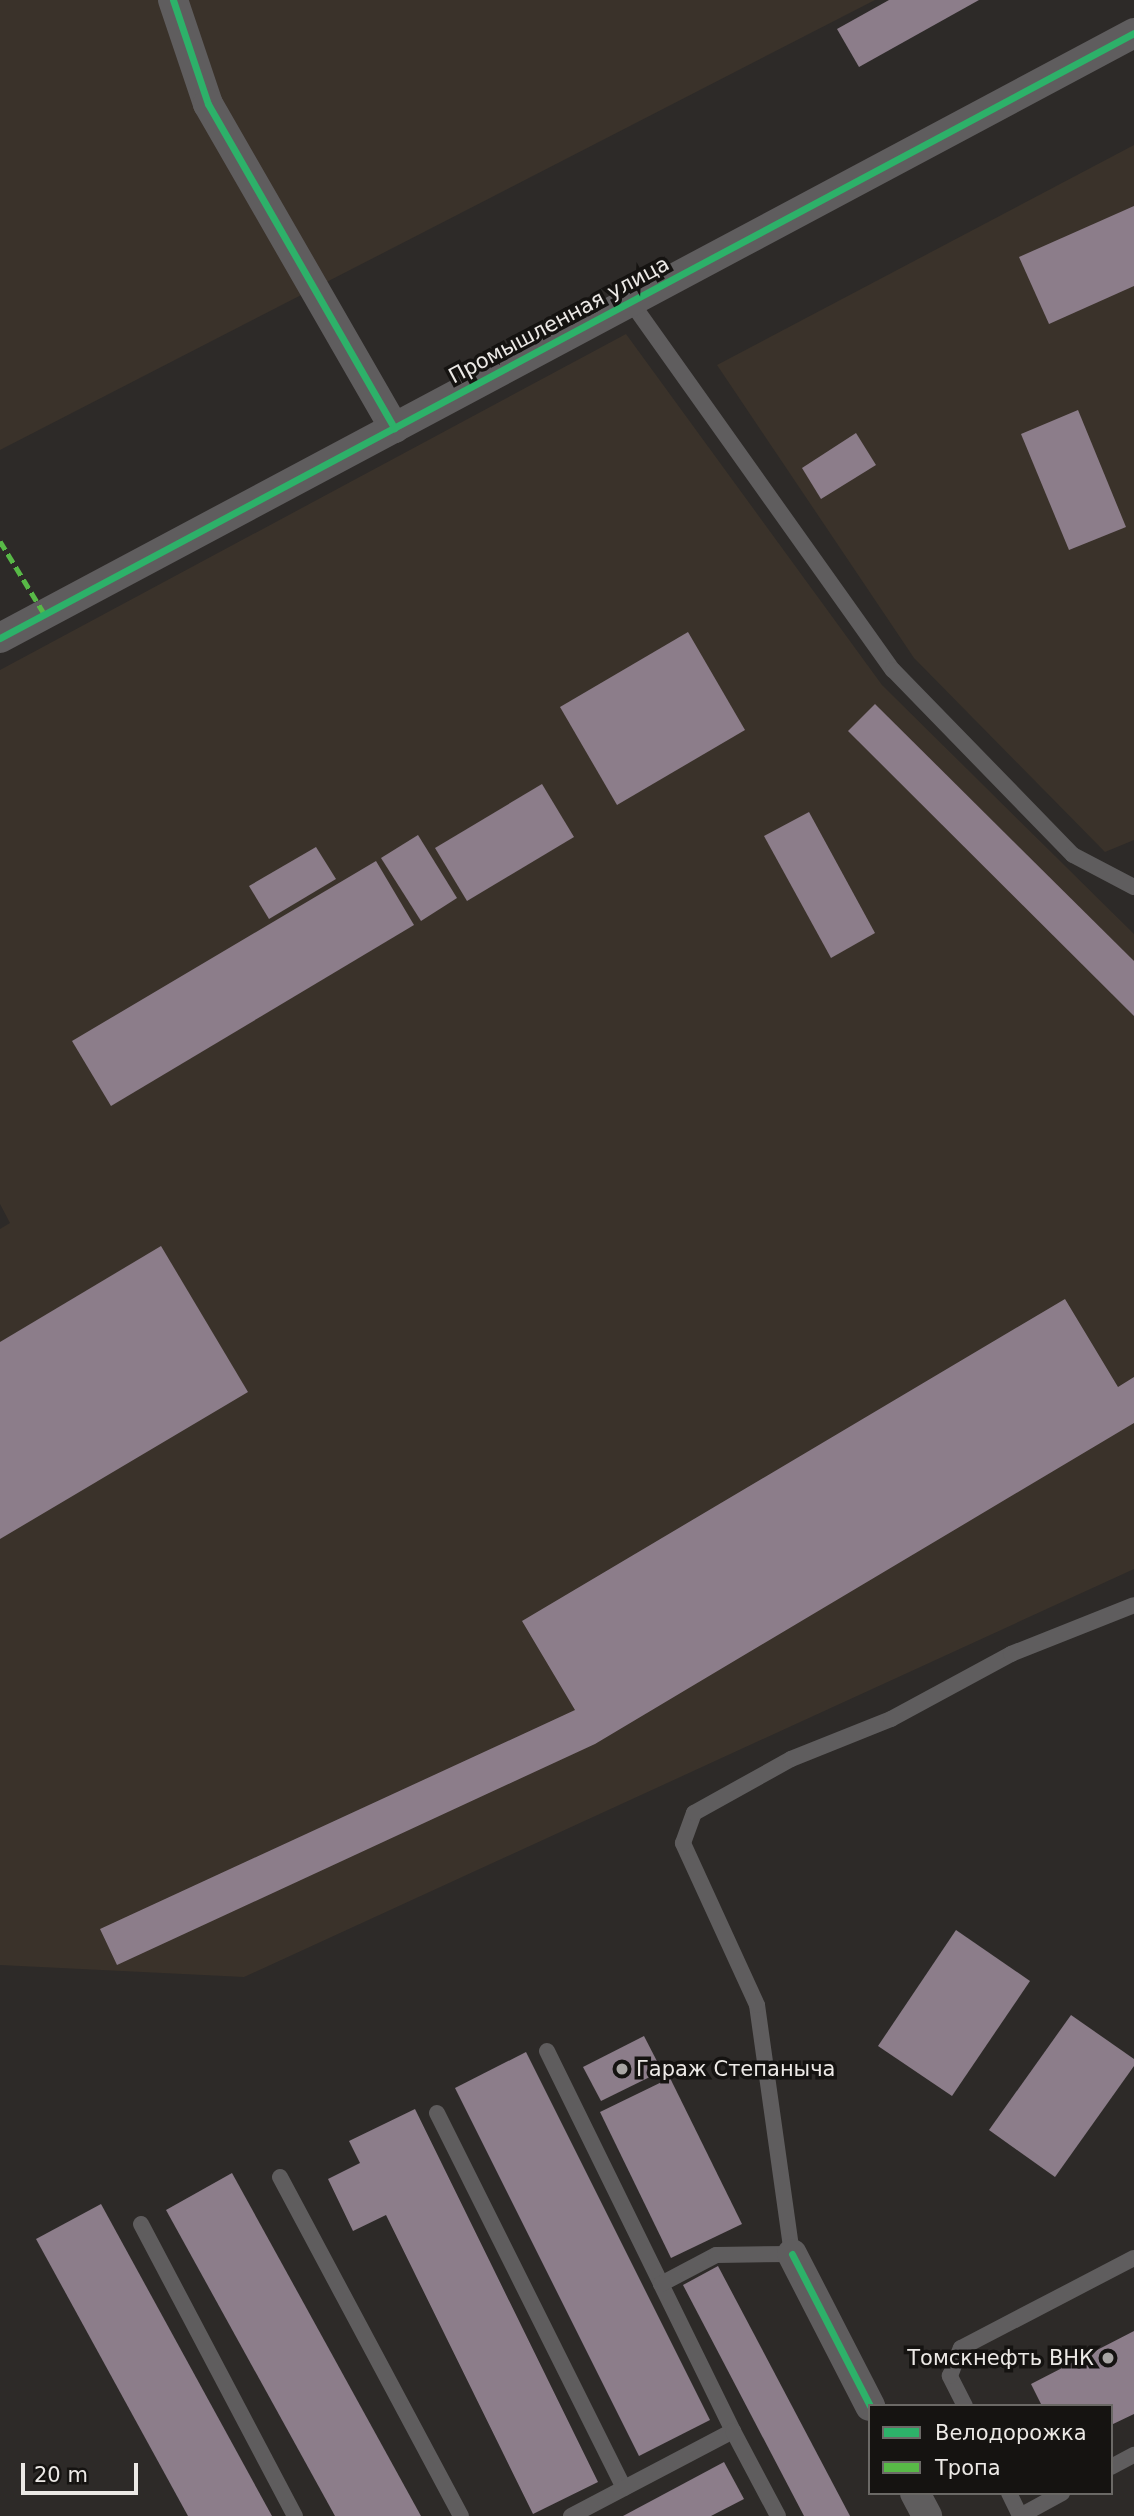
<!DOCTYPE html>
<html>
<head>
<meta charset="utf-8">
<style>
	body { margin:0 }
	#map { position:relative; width:1134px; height:2516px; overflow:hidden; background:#2d2a28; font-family:"DejaVu Sans",sans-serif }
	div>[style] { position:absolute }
	.built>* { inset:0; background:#3a322a }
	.building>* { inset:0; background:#8c7d8a }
	.service>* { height:16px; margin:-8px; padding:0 8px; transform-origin:8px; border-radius:8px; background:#5f5d5e }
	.minor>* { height:30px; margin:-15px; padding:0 15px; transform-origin:15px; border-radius:15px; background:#5f5d5e }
	.quiet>* { height:5px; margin-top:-2.5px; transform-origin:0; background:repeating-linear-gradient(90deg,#58b947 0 10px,transparent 0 15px) }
	.cycleway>* { height:7px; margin:-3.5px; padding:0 3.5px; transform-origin:3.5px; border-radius:3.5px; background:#2db169 }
	.dots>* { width:19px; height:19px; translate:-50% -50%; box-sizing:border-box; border:4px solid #151311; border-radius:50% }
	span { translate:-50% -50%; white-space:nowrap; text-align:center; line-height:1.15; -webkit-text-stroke:7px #151311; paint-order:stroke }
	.street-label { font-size:21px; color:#ece9e6 }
	.poi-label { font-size:21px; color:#ece9e6 }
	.left { translate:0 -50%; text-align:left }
	.right { translate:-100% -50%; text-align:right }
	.legend { position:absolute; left:868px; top:2404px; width:245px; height:91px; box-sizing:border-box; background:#151311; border:2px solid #6b6966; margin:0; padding:9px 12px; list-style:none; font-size:21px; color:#ece9e6 }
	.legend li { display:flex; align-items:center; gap:14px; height:35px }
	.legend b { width:35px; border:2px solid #6b6966 }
	.scale { position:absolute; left:21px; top:2463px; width:117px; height:32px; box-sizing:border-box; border:4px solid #ece9e6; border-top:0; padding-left:9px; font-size:21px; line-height:24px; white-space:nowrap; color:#ece9e6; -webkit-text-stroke:5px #151311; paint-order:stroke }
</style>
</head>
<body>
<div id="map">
	<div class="built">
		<i style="clip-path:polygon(0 0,875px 0,0 450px)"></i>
		<i style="clip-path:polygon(1134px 145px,1134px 840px,1105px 852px,914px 658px,717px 365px)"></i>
		<i style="clip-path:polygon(626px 334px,882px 685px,1134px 934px,1134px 1569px,244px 1977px,0 1965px,0 1229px,10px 1223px,0 1204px,0 670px)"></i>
	</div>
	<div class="building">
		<i style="clip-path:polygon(889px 0,979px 0,859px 67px,837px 29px)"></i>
		<i style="clip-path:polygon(1134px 206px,1134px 286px,1049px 324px,1019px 257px)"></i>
		<i style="clip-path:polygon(1078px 410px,1126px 527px,1069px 550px,1021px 434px)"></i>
		<i style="clip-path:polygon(856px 433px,876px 465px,821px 499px,802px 468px)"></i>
		<i style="clip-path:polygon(688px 632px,745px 730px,617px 805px,560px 707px)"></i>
		<i style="clip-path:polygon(875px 704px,1134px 961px,1134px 1016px,848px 731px)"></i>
		<i style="clip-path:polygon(542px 784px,574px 837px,467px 901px,435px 848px)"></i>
		<i style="clip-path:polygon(809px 812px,875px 933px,831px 958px,764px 836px)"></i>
		<i style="clip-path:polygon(418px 835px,457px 898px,421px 921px,381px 858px)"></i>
		<i style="clip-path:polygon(316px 847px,336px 879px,269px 919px,249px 886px)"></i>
		<i style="clip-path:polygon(376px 861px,414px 925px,111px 1106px,72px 1041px)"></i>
		<i style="clip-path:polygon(161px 1246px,248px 1392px,0 1539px,0 1342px)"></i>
		<i style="clip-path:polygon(1065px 1299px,1118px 1387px,1134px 1377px,1134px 1423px,595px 1744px,117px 1965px,100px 1929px,575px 1710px,522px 1621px)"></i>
		<i style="clip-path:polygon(956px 1930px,1030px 1981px,952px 2096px,878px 2046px)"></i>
		<i style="clip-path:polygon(1071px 2015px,1134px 2059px,1134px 2066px,1055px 2177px,989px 2130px)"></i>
		<i style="clip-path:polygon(644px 2036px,662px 2071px,601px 2101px,583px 2067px)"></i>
		<i style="clip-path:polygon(526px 2052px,710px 2420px,639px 2456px,455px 2088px)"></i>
		<i style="clip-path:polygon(670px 2078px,742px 2224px,671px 2258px,600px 2112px)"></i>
		<i style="clip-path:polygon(415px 2109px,598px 2482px,533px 2514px,386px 2215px,353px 2231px,328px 2179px,360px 2163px,349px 2141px)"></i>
		<i style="clip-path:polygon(232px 2173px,421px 2516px,335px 2516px,166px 2210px)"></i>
		<i style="clip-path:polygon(101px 2204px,272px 2516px,188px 2516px,36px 2239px)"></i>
		<i style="clip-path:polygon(718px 2266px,850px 2516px,804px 2516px,683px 2285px)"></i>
		<i style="clip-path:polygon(1134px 2331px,1134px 2414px,1111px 2425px,1111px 2406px,1042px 2406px,1031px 2384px)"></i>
		<i style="clip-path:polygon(724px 2462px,744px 2499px,711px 2516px,623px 2516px)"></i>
	</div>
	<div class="service">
		<i style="left:631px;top:302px;width:452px;rotate:54.6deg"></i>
		<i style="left:893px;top:670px;width:258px;rotate:45.8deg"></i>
		<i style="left:1073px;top:855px;width:69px;rotate:27.7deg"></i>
		<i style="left:547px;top:2051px;width:259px;rotate:63.9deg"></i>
		<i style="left:437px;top:2113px;width:419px;rotate:63.5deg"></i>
		<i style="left:280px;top:2177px;width:384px;rotate:61.9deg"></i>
		<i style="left:141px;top:2224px;width:330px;rotate:62.2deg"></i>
		<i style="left:965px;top:2406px;width:34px;rotate:-117deg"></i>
		<i style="left:950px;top:2376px;width:30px;rotate:-69deg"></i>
		<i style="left:961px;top:2348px;width:195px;rotate:-27.5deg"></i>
		<i style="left:733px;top:2431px;width:164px;rotate:-116.1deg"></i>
		<i style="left:661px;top:2284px;width:62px;rotate:-27.8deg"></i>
		<i style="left:716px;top:2255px;width:76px;rotate:-0.8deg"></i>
		<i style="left:792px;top:2254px;width:251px;rotate:-98deg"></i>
		<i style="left:757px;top:2005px;width:178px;rotate:-114.6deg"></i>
		<i style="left:683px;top:1843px;width:32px;rotate:-70deg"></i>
		<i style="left:694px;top:1813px;width:111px;rotate:-29.1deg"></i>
		<i style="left:791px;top:1759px;width:108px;rotate:-21.8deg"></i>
		<i style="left:891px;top:1719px;width:136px;rotate:-28.4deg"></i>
		<i style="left:1011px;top:1654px;width:132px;rotate:-21.7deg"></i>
		<i style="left:1111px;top:2467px;width:26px;rotate:-28deg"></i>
		<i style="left:1009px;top:2493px;width:25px;rotate:64deg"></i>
		<i style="left:571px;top:2516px;width:183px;rotate:-27.7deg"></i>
		<i style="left:733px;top:2431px;width:96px;rotate:62.1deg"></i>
		<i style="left:1020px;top:2516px;width:48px;rotate:-28.7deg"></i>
	</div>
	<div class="minor">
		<i style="left:173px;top:0;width:110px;rotate:71.4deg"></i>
		<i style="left:208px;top:104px;width:374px;rotate:60.1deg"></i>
		<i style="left:0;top:638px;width:1285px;rotate:-28.08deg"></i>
		<i style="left:792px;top:2254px;width:171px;rotate:62.8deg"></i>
		<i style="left:915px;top:2493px;width:26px;rotate:62deg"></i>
	</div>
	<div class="quiet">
		<i style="left:0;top:541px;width:87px;rotate:58.7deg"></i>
	</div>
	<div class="cycleway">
		<i style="left:173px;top:0;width:110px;rotate:71.4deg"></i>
		<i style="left:208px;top:104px;width:374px;rotate:60.1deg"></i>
		<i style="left:0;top:638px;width:1285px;rotate:-28.08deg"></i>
		<i style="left:792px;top:2254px;width:171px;rotate:62.8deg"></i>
	</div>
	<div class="dots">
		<i style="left:622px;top:2069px;background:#a9a6a4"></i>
		<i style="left:1108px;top:2358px;background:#a9a6a4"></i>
	</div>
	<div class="street-label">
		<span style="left:559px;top:320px;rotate:-28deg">Промышленная улица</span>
	</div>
	<div class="poi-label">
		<span class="left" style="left:636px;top:2069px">Гараж Степаныча</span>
		<span class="right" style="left:1094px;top:2358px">Томскнефть ВНК</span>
	</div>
	<ul class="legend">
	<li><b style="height:9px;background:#2db169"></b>Велодорожка</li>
	<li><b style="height:9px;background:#58b947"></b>Тропа</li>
	</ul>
	<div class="scale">20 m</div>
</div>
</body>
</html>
